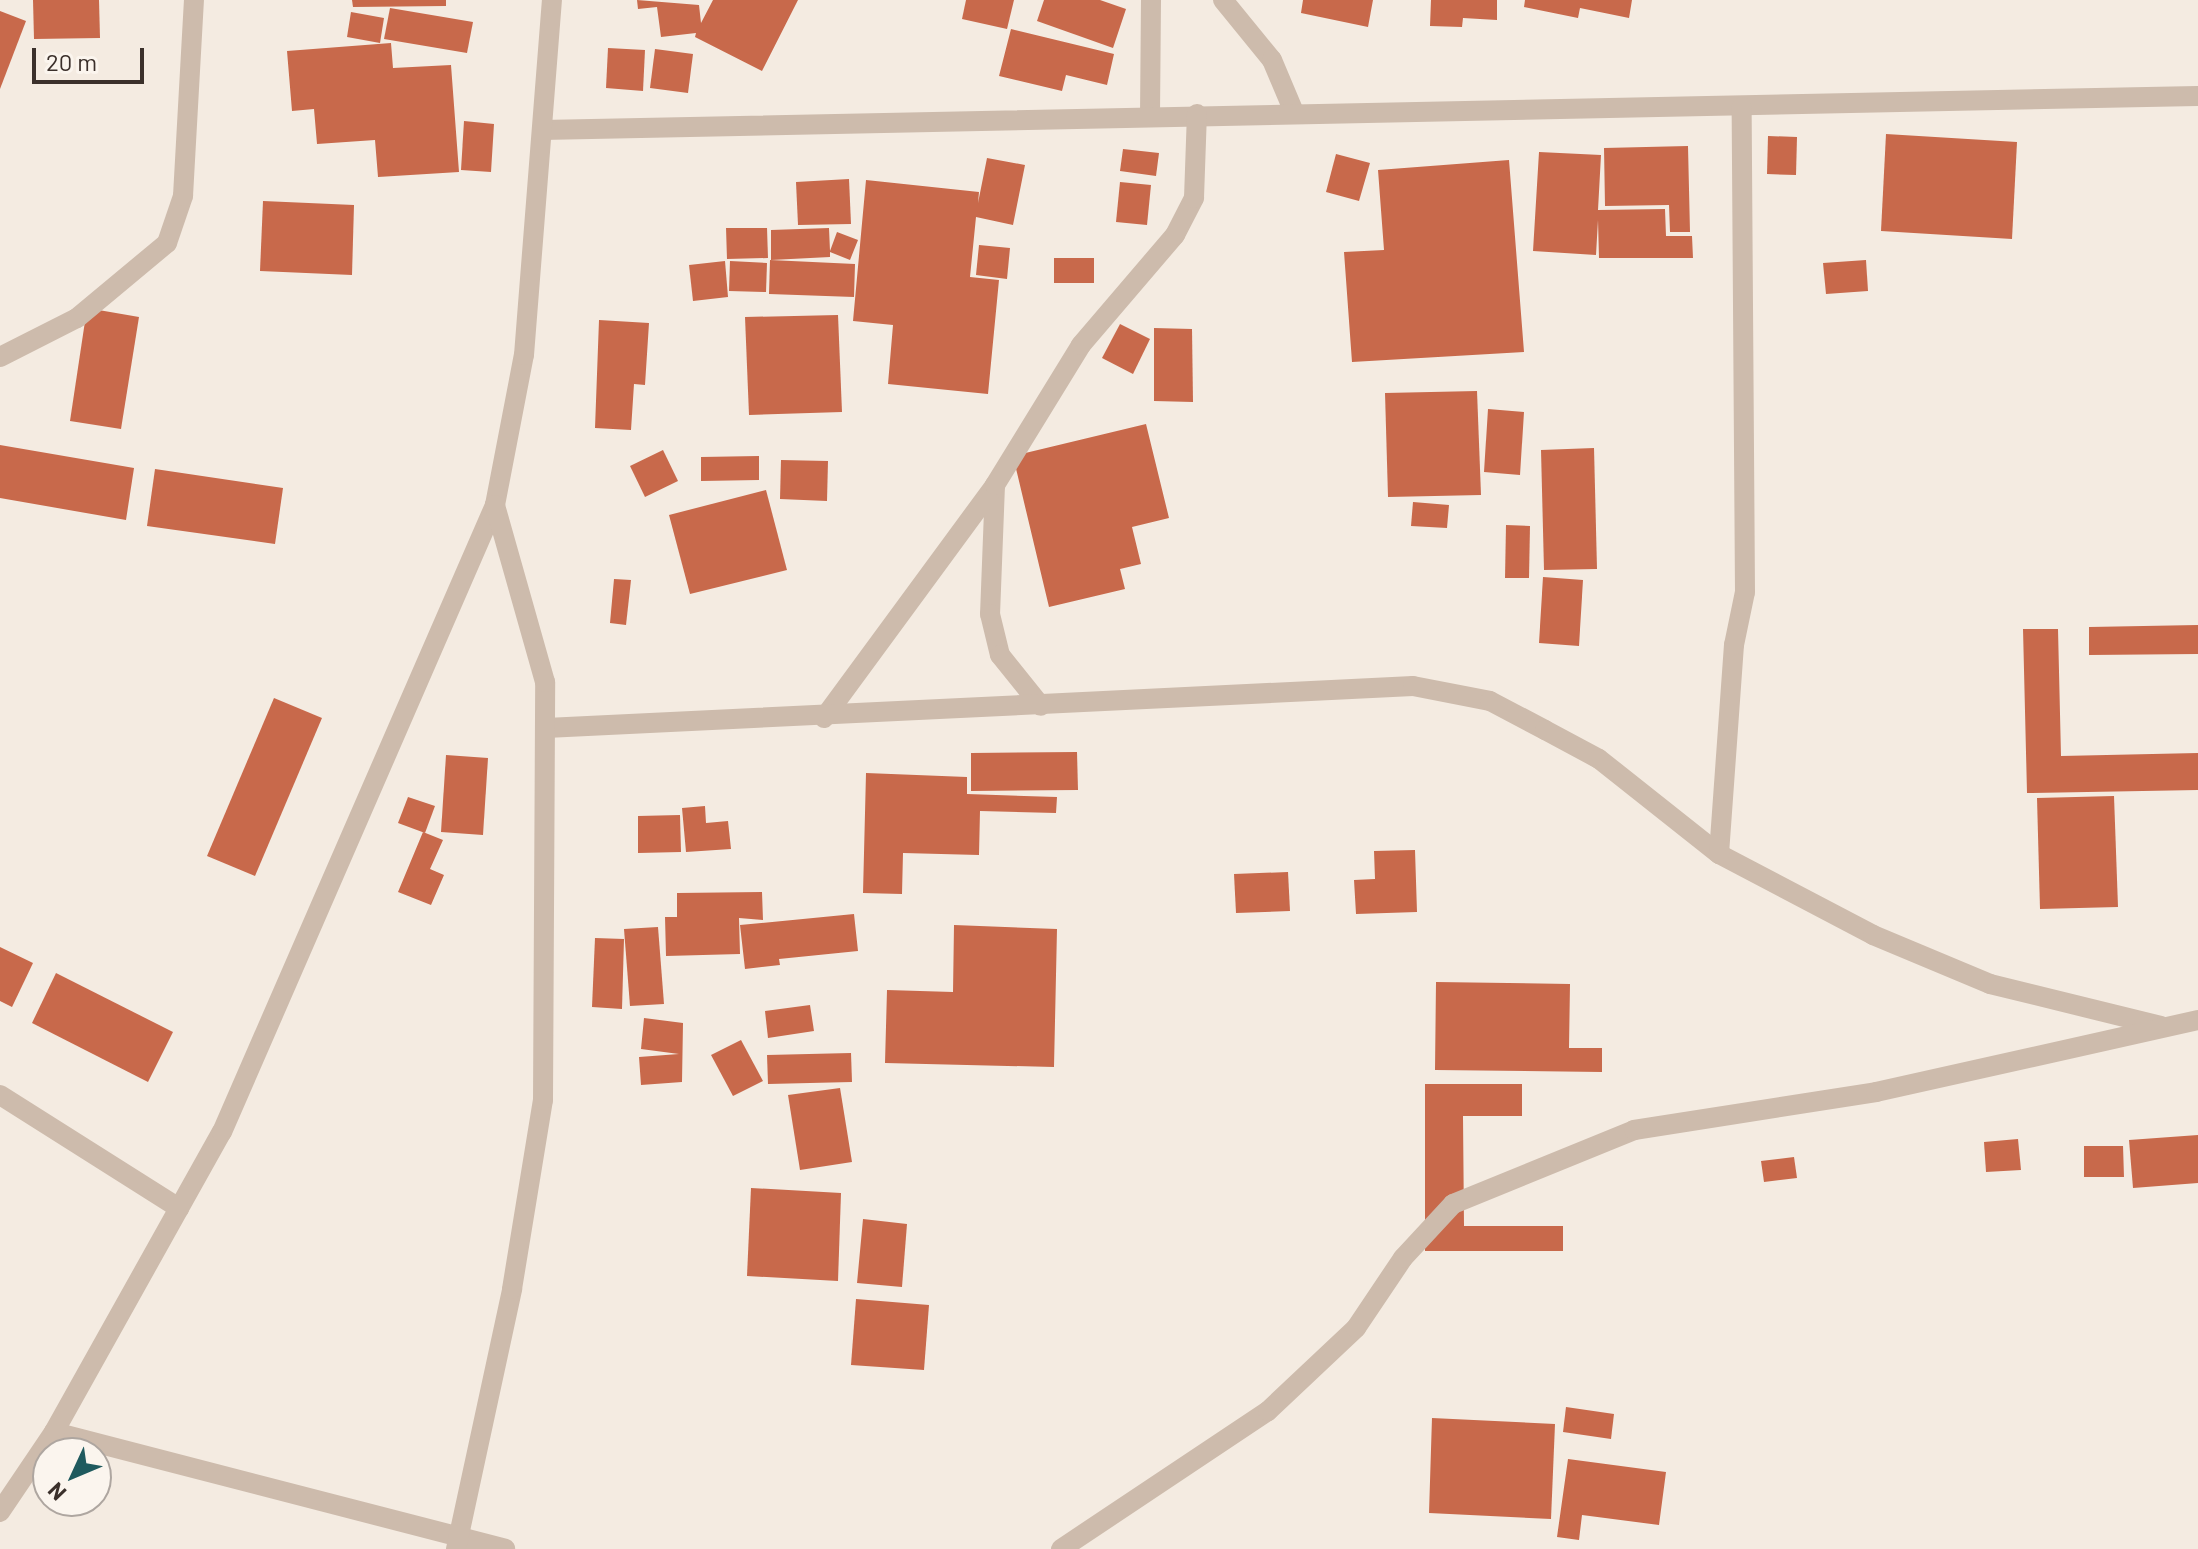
<!DOCTYPE html>
<html>
<head>
<meta charset="utf-8">
<style>
	body { margin:0 }
	#map { position:relative; width:2198px; height:1549px; overflow:hidden; background:#f4ebe1; font-family:Barlow,sans-serif }
	div>[style] { position:absolute }
	.building>* { inset:0; background:#c8694b }
	.minor>* { height:20px; margin:-10px; padding:0 10px; transform-origin:10px; border-radius:10px; background:#cdbbac }
	span { translate:-50% -50%; white-space:nowrap; text-align:center; line-height:1.15; -webkit-text-stroke:8px #fbf5ee; paint-order:stroke }
	.north { position:absolute; left:32px; top:1437px; width:80px; height:80px; box-sizing:border-box; background:#fbf5ee; border:2px solid #aea6a0; border-radius:50%; rotate:226deg; font-size:22px; font-weight:700; line-height:32px; text-align:center; color:#3b302b }
	.north::after { content:''; display:block; margin:auto; width:28px; height:36px; background:#1f5a5e; clip-path:polygon(50% 0,100% 100%,50% 72%,0 100%) }
	.scale { position:absolute; left:32px; top:48px; width:112px; height:36px; box-sizing:border-box; border:4px solid #3b302b; border-top:0; padding-left:10px; font-size:24px; line-height:28px; white-space:nowrap; color:#3b302b; -webkit-text-stroke:6px #fbf5ee; paint-order:stroke }
</style>
</head>
<body>
<div id="map">
	<div class="building">
		<i style="clip-path:polygon(33px 0,99px 0,100px 38px,34px 39px)"></i>
		<i style="clip-path:polygon(352px 0,446px 0,446px 6px,353px 7px)"></i>
		<i style="clip-path:polygon(637px 0,699px 5px,701px 23px,713px 0,798px 0,762px 71px,695px 37px,696px 33px,661px 37px,657px 7px,638px 9px)"></i>
		<i style="clip-path:polygon(966px 0,1014px 0,1007px 29px,962px 19px)"></i>
		<i style="clip-path:polygon(1044px 0,1100px 0,1126px 9px,1113px 48px,1037px 21px)"></i>
		<i style="clip-path:polygon(1303px 0,1373px 0,1368px 27px,1301px 13px)"></i>
		<i style="clip-path:polygon(1431px 0,1497px 0,1497px 20px,1463px 18px,1462px 27px,1430px 26px)"></i>
		<i style="clip-path:polygon(1525px 0,1632px 0,1629px 18px,1580px 8px,1578px 18px,1524px 7px)"></i>
		<i style="clip-path:polygon(390px 8px,473px 22px,467px 53px,384px 39px)"></i>
		<i style="clip-path:polygon(0 11px,26px 21px,0 89px)"></i>
		<i style="clip-path:polygon(351px 12px,384px 18px,380px 43px,347px 37px)"></i>
		<i style="clip-path:polygon(1011px 29px,1114px 54px,1107px 85px,1066px 75px,1062px 91px,999px 76px)"></i>
		<i style="clip-path:polygon(391px 43px,393px 68px,451px 65px,459px 172px,378px 177px,375px 140px,317px 144px,314px 109px,292px 111px,287px 51px)"></i>
		<i style="clip-path:polygon(608px 48px,645px 50px,643px 91px,606px 88px)"></i>
		<i style="clip-path:polygon(655px 49px,693px 54px,688px 93px,650px 88px)"></i>
		<i style="clip-path:polygon(464px 121px,494px 124px,491px 172px,461px 170px)"></i>
		<i style="clip-path:polygon(1886px 134px,2017px 142px,2012px 239px,1881px 231px)"></i>
		<i style="clip-path:polygon(1768px 136px,1797px 137px,1796px 175px,1767px 174px)"></i>
		<i style="clip-path:polygon(1688px 146px,1690px 232px,1670px 232px,1669px 205px,1605px 206px,1604px 148px)"></i>
		<i style="clip-path:polygon(1123px 149px,1159px 153px,1156px 176px,1120px 171px)"></i>
		<i style="clip-path:polygon(1539px 152px,1601px 155px,1598px 210px,1665px 209px,1666px 236px,1692px 236px,1693px 258px,1599px 258px,1598px 220px,1596px 255px,1533px 251px)"></i>
		<i style="clip-path:polygon(1336px 154px,1370px 163px,1359px 201px,1326px 192px)"></i>
		<i style="clip-path:polygon(987px 158px,1025px 165px,1013px 225px,976px 217px,970px 277px,999px 280px,988px 394px,888px 384px,893px 325px,853px 321px,866px 180px,979px 192px,978px 203px)"></i>
		<i style="clip-path:polygon(1509px 160px,1524px 352px,1352px 362px,1344px 252px,1384px 250px,1378px 170px)"></i>
		<i style="clip-path:polygon(849px 179px,851px 224px,798px 225px,796px 182px)"></i>
		<i style="clip-path:polygon(1120px 182px,1151px 185px,1147px 225px,1116px 222px)"></i>
		<i style="clip-path:polygon(263px 201px,354px 205px,352px 275px,260px 271px)"></i>
		<i style="clip-path:polygon(726px 228px,767px 228px,768px 258px,727px 259px)"></i>
		<i style="clip-path:polygon(829px 228px,830px 251px,837px 232px,858px 240px,850px 260px,830px 252px,830px 257px,771px 260px,771px 230px)"></i>
		<i style="clip-path:polygon(979px 245px,1010px 248px,1007px 279px,976px 275px)"></i>
		<i style="clip-path:polygon(1054px 258px,1094px 258px,1094px 283px,1054px 283px)"></i>
		<i style="clip-path:polygon(770px 260px,855px 264px,854px 297px,769px 294px)"></i>
		<i style="clip-path:polygon(1866px 260px,1868px 291px,1826px 294px,1823px 263px)"></i>
		<i style="clip-path:polygon(725px 261px,728px 297px,693px 301px,689px 265px)"></i>
		<i style="clip-path:polygon(730px 261px,767px 263px,766px 292px,729px 291px)"></i>
		<i style="clip-path:polygon(87px 308px,139px 317px,121px 429px,70px 421px)"></i>
		<i style="clip-path:polygon(838px 315px,842px 412px,749px 415px,745px 317px)"></i>
		<i style="clip-path:polygon(599px 320px,649px 323px,645px 385px,634px 384px,631px 430px,595px 428px)"></i>
		<i style="clip-path:polygon(1120px 324px,1150px 339px,1133px 374px,1102px 358px)"></i>
		<i style="clip-path:polygon(1154px 328px,1192px 329px,1193px 402px,1154px 401px)"></i>
		<i style="clip-path:polygon(1477px 391px,1481px 495px,1388px 497px,1385px 393px)"></i>
		<i style="clip-path:polygon(1488px 409px,1524px 412px,1520px 475px,1484px 472px)"></i>
		<i style="clip-path:polygon(1146px 424px,1169px 518px,1132px 527px,1141px 564px,1120px 569px,1125px 589px,1049px 607px,1013px 456px)"></i>
		<i style="clip-path:polygon(0 445px,134px 468px,126px 520px,0 498px)"></i>
		<i style="clip-path:polygon(1594px 448px,1597px 569px,1544px 570px,1541px 450px)"></i>
		<i style="clip-path:polygon(663px 450px,678px 481px,645px 497px,630px 466px)"></i>
		<i style="clip-path:polygon(759px 456px,759px 480px,701px 481px,701px 457px)"></i>
		<i style="clip-path:polygon(781px 460px,828px 461px,827px 501px,780px 499px)"></i>
		<i style="clip-path:polygon(155px 469px,283px 488px,275px 544px,147px 526px)"></i>
		<i style="clip-path:polygon(766px 490px,787px 570px,690px 594px,669px 515px)"></i>
		<i style="clip-path:polygon(1413px 502px,1449px 505px,1447px 528px,1411px 526px)"></i>
		<i style="clip-path:polygon(1506px 525px,1530px 526px,1529px 578px,1505px 578px)"></i>
		<i style="clip-path:polygon(1543px 577px,1583px 580px,1579px 646px,1539px 643px)"></i>
		<i style="clip-path:polygon(614px 579px,631px 580px,626px 625px,610px 623px)"></i>
		<i style="clip-path:polygon(2198px 625px,2198px 654px,2089px 655px,2089px 627px)"></i>
		<i style="clip-path:polygon(2023px 629px,2058px 629px,2061px 756px,2198px 753px,2198px 790px,2027px 793px)"></i>
		<i style="clip-path:polygon(274px 698px,322px 718px,255px 876px,207px 856px)"></i>
		<i style="clip-path:polygon(1077px 752px,1078px 790px,971px 791px,971px 753px)"></i>
		<i style="clip-path:polygon(446px 755px,488px 758px,483px 835px,441px 832px)"></i>
		<i style="clip-path:polygon(866px 773px,967px 777px,967px 794px,1057px 797px,1056px 813px,980px 811px,979px 855px,903px 853px,902px 894px,863px 893px)"></i>
		<i style="clip-path:polygon(2114px 796px,2118px 907px,2040px 909px,2037px 798px)"></i>
		<i style="clip-path:polygon(408px 797px,435px 806px,425px 833px,398px 823px)"></i>
		<i style="clip-path:polygon(705px 806px,706px 823px,728px 821px,731px 849px,686px 852px,682px 808px)"></i>
		<i style="clip-path:polygon(680px 815px,681px 852px,638px 853px,638px 816px)"></i>
		<i style="clip-path:polygon(423px 832px,443px 840px,430px 869px,444px 875px,431px 905px,398px 892px)"></i>
		<i style="clip-path:polygon(1415px 850px,1417px 912px,1356px 914px,1354px 880px,1375px 879px,1374px 851px)"></i>
		<i style="clip-path:polygon(1288px 872px,1290px 911px,1236px 913px,1234px 874px)"></i>
		<i style="clip-path:polygon(762px 892px,763px 920px,739px 918px,740px 954px,666px 956px,665px 917px,677px 917px,677px 893px)"></i>
		<i style="clip-path:polygon(854px 914px,858px 951px,779px 959px,780px 965px,745px 969px,740px 925px)"></i>
		<i style="clip-path:polygon(954px 925px,1057px 929px,1054px 1067px,885px 1063px,887px 990px,953px 992px)"></i>
		<i style="clip-path:polygon(658px 927px,664px 1004px,630px 1006px,624px 929px)"></i>
		<i style="clip-path:polygon(595px 938px,624px 939px,622px 1009px,592px 1007px)"></i>
		<i style="clip-path:polygon(0 947px,33px 963px,12px 1007px,0 1001px)"></i>
		<i style="clip-path:polygon(56px 973px,173px 1032px,148px 1082px,32px 1023px)"></i>
		<i style="clip-path:polygon(1436px 982px,1570px 984px,1569px 1048px,1602px 1048px,1602px 1072px,1435px 1070px)"></i>
		<i style="clip-path:polygon(810px 1005px,814px 1031px,768px 1038px,765px 1011px)"></i>
		<i style="clip-path:polygon(644px 1018px,683px 1023px,682px 1082px,641px 1085px,639px 1057px,679px 1054px,641px 1049px)"></i>
		<i style="clip-path:polygon(741px 1040px,763px 1081px,733px 1096px,711px 1055px)"></i>
		<i style="clip-path:polygon(851px 1053px,852px 1082px,768px 1084px,767px 1055px)"></i>
		<i style="clip-path:polygon(1425px 1084px,1522px 1084px,1522px 1116px,1463px 1116px,1464px 1226px,1563px 1226px,1563px 1251px,1425px 1251px)"></i>
		<i style="clip-path:polygon(840px 1088px,852px 1162px,800px 1170px,788px 1095px)"></i>
		<i style="clip-path:polygon(2198px 1135px,2198px 1183px,2133px 1188px,2129px 1140px)"></i>
		<i style="clip-path:polygon(2018px 1139px,2021px 1170px,1986px 1172px,1984px 1142px)"></i>
		<i style="clip-path:polygon(2084px 1146px,2123px 1146px,2124px 1177px,2084px 1177px)"></i>
		<i style="clip-path:polygon(1794px 1157px,1797px 1178px,1764px 1182px,1761px 1161px)"></i>
		<i style="clip-path:polygon(751px 1188px,841px 1193px,838px 1281px,747px 1276px)"></i>
		<i style="clip-path:polygon(863px 1219px,907px 1224px,902px 1287px,857px 1283px)"></i>
		<i style="clip-path:polygon(856px 1299px,929px 1305px,924px 1370px,851px 1365px)"></i>
		<i style="clip-path:polygon(1566px 1407px,1614px 1414px,1611px 1439px,1563px 1432px)"></i>
		<i style="clip-path:polygon(1432px 1418px,1555px 1424px,1551px 1519px,1429px 1513px)"></i>
		<i style="clip-path:polygon(1568px 1459px,1666px 1472px,1659px 1525px,1582px 1515px,1579px 1540px,1557px 1537px)"></i>
	</div>
	<div class="minor">
		<i style="left:1223px;top:0;width:77px;rotate:50.8deg"></i>
		<i style="left:1272px;top:60px;width:56px;rotate:67.1deg"></i>
		<i style="left:1150px;top:115px;width:115px;rotate:-89.5deg"></i>
		<i style="left:542px;top:130px;width:1656px;rotate:-1.18deg"></i>
		<i style="left:0;top:357px;width:86px;rotate:-26.9deg"></i>
		<i style="left:77px;top:318px;width:117px;rotate:-39.8deg"></i>
		<i style="left:167px;top:243px;width:50px;rotate:-71.2deg"></i>
		<i style="left:183px;top:196px;width:196px;rotate:-86.8deg"></i>
		<i style="left:995px;top:485px;width:129px;rotate:92.2deg"></i>
		<i style="left:990px;top:614px;width:42px;rotate:76.3deg"></i>
		<i style="left:1000px;top:655px;width:65px;rotate:51.2deg"></i>
		<i style="left:824px;top:718px;width:289px;rotate:-53.7deg"></i>
		<i style="left:995px;top:485px;width:164px;rotate:-58.4deg"></i>
		<i style="left:1081px;top:345px;width:145px;rotate:-49.5deg"></i>
		<i style="left:1175px;top:235px;width:42px;rotate:-62.8deg"></i>
		<i style="left:1194px;top:198px;width:84px;rotate:-88deg"></i>
		<i style="left:546px;top:728px;width:868px;rotate:-2.77deg"></i>
		<i style="left:1413px;top:686px;width:78px;rotate:11deg"></i>
		<i style="left:1490px;top:701px;width:62px;rotate:27.8deg"></i>
		<i style="left:1545px;top:730px;width:61px;rotate:28.2deg"></i>
		<i style="left:1599px;top:759px;width:153px;rotate:38.4deg"></i>
		<i style="left:1719px;top:854px;width:174px;rotate:27.7deg"></i>
		<i style="left:1873px;top:935px;width:127px;rotate:22.7deg"></i>
		<i style="left:1990px;top:984px;width:176px;rotate:13.8deg"></i>
		<i style="left:1719px;top:854px;width:210px;rotate:-85.9deg"></i>
		<i style="left:1734px;top:645px;width:54px;rotate:-78.3deg"></i>
		<i style="left:1745px;top:592px;width:485px;rotate:-90.4deg"></i>
		<i style="left:0;top:1095px;width:212px;rotate:32.3deg"></i>
		<i style="left:54px;top:1432px;width:466px;rotate:14.5deg"></i>
		<i style="left:0;top:1512px;width:97px;rotate:-56deg"></i>
		<i style="left:54px;top:1432px;width:344px;rotate:-60.8deg"></i>
		<i style="left:222px;top:1132px;width:684px;rotate:-66.47deg"></i>
		<i style="left:495px;top:505px;width:153px;rotate:-79.1deg"></i>
		<i style="left:524px;top:355px;width:356px;rotate:-85.5deg"></i>
		<i style="left:456px;top:1549px;width:266px;rotate:-77.8deg"></i>
		<i style="left:512px;top:1289px;width:192px;rotate:-80.7deg"></i>
		<i style="left:543px;top:1100px;width:418px;rotate:-89.7deg"></i>
		<i style="left:545px;top:682px;width:184px;rotate:-105.8deg"></i>
		<i style="left:1061px;top:1549px;width:249px;rotate:-33.7deg"></i>
		<i style="left:1268px;top:1411px;width:121px;rotate:-43.3deg"></i>
		<i style="left:1356px;top:1328px;width:84px;rotate:-56.1deg"></i>
		<i style="left:1403px;top:1258px;width:74px;rotate:-47.2deg"></i>
		<i style="left:1453px;top:1204px;width:196px;rotate:-22.2deg"></i>
		<i style="left:1634px;top:1130px;width:245px;rotate:-8.9deg"></i>
		<i style="left:1876px;top:1092px;width:330px;rotate:-12.6deg"></i>
	</div>
	<div class="north">N</div>
	<div class="scale">20 m</div>
</div>
</body>
</html>
